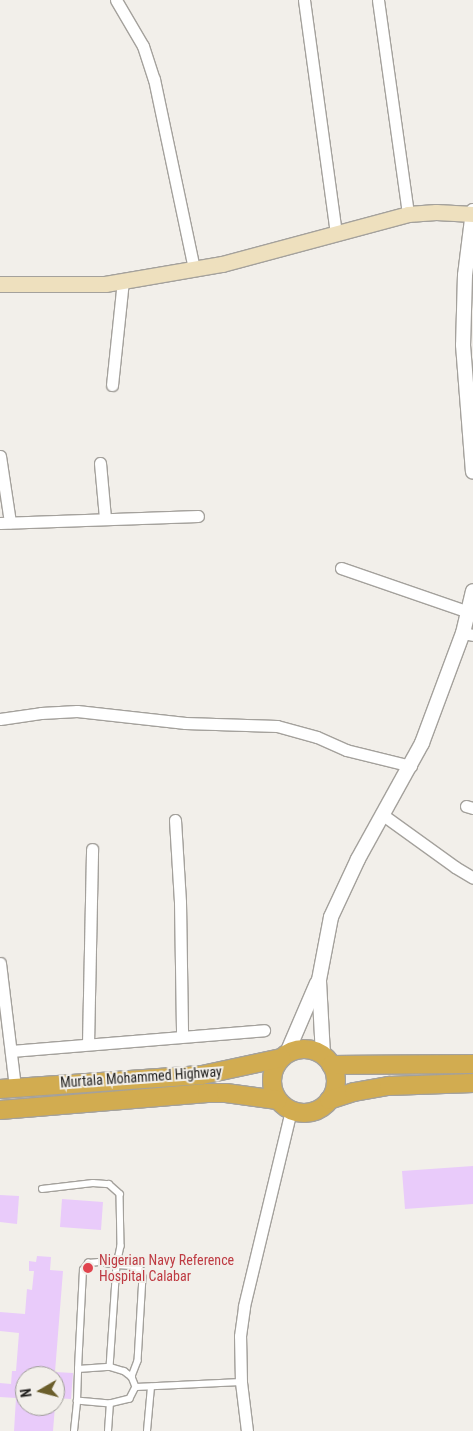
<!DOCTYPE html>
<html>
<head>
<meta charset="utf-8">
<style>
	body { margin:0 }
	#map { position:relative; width:473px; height:1431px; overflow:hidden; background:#f2efea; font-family:"Roboto Condensed",sans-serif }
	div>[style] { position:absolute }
	.building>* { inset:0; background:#e9cbfa }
	.roads { filter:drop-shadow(1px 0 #a4a19c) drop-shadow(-1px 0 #a4a19c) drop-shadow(0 1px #a4a19c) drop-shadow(0 -1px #a4a19c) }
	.service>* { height:5.5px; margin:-2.75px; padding:0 2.75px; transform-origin:2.75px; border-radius:2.75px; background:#fff }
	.minor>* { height:11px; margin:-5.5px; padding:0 5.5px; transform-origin:5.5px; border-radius:5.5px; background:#fff }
	.tertiary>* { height:14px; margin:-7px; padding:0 7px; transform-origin:7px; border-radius:7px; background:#fff }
	.secondary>* { height:15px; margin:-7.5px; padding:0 7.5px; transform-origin:7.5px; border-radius:7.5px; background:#eee0be }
	.trunk>* { height:18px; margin:-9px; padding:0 9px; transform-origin:9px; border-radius:9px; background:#d2ac50 }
	.trunk>.ring { margin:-9px; padding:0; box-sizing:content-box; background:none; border:18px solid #d2ac50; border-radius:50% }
	.dots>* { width:14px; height:14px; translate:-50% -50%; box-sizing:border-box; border:2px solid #f2efea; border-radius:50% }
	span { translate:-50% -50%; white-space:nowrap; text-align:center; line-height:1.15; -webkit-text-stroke:4px #f2efea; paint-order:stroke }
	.street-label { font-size:14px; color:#201f1d }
	.health-label { font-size:14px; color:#be3a42 }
	.left { translate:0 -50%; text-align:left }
	.north { position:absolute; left:15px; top:1366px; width:50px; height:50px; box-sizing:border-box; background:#f2efea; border:1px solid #9e9c98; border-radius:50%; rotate:262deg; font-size:14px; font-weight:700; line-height:20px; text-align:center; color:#201f1d }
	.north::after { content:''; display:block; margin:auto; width:18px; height:22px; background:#6b5e2b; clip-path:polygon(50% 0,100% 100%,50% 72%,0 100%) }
</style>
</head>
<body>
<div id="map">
	<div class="building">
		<i style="clip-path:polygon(473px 1166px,473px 1204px,405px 1209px,402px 1171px)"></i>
		<i style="clip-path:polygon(0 1195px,19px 1196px,17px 1224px,0 1222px)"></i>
		<i style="clip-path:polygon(62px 1199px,103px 1202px,101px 1230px,60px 1227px)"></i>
		<i style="clip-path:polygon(37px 1256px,51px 1257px,50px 1270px,63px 1271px,55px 1372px,73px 1373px,71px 1399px,55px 1398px,55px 1374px,25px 1376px,25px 1406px,55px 1406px,53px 1431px,14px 1431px,16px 1398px,0 1397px,0 1383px,11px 1384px,12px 1371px,16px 1371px,19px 1333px,0 1331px,0 1312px,25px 1314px,27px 1289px,32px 1290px,34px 1271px,29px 1271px,29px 1261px,36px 1262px)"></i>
	</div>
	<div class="roads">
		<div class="service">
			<i style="left:42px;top:1189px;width:51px;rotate:-6.7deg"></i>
			<i style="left:93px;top:1183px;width:16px;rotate:4deg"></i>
			<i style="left:109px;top:1184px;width:15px;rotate:42deg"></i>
			<i style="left:120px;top:1194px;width:52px;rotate:88.9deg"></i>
			<i style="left:121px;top:1246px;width:19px;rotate:102deg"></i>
			<i style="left:117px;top:1265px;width:15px;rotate:4deg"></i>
			<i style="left:132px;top:1266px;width:10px;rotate:24deg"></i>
			<i style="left:141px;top:1270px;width:7px;rotate:74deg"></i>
			<i style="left:143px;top:1277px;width:84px;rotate:93.4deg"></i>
			<i style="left:138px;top:1361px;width:17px;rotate:111deg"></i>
			<i style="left:110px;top:1367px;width:15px;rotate:16deg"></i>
			<i style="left:124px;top:1371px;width:10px;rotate:37deg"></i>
			<i style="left:132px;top:1377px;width:11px;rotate:68deg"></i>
			<i style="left:136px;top:1387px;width:13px;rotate:117deg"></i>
			<i style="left:130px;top:1399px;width:21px;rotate:166deg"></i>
			<i style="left:110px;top:1404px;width:33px;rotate:-175deg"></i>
			<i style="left:77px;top:1401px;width:32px;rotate:-88deg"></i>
			<i style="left:78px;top:1369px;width:32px;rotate:-4deg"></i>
			<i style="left:78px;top:1369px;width:99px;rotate:-87.1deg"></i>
			<i style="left:83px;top:1270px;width:9px;rotate:-54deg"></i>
			<i style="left:88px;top:1263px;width:11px;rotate:-5deg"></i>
			<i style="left:99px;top:1262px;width:18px;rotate:9deg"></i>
			<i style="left:117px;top:1265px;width:102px;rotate:93.9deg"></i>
			<i style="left:136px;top:1387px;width:105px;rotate:-2.7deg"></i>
			<i style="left:74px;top:1431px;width:30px;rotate:-84deg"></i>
			<i style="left:108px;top:1431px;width:27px;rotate:-86deg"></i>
			<i style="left:147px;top:1431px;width:44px;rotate:-84.8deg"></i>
		</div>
		<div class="minor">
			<i style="left:116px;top:0;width:53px;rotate:59.6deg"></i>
			<i style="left:143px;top:46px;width:35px;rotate:72deg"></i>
			<i style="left:154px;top:79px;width:194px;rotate:78.1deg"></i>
			<i style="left:304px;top:0;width:236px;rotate:82.2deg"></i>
			<i style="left:378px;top:0;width:216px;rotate:82deg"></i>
			<i style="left:112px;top:385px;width:105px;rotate:-84deg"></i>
			<i style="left:0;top:456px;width:67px;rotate:81.4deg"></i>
			<i style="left:100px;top:463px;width:55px;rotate:84.8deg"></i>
			<i style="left:0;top:523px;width:198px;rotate:-2deg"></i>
			<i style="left:341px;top:568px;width:135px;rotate:19deg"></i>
			<i style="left:463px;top:633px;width:10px;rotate:11deg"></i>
			<i style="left:0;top:719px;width:41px;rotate:-8.3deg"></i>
			<i style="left:41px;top:713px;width:36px;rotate:-3deg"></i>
			<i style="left:77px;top:711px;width:109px;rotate:6.3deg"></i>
			<i style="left:185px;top:723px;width:92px;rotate:1.9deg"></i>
			<i style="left:277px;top:726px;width:41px;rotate:15.4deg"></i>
			<i style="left:317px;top:737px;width:32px;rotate:24deg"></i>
			<i style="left:346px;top:750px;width:67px;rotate:13.8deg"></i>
			<i style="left:466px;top:806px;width:7px;rotate:16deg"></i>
			<i style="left:383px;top:815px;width:89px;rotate:35.8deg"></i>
			<i style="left:455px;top:867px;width:21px;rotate:31deg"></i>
			<i style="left:175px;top:820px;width:82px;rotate:86.5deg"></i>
			<i style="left:180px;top:902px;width:134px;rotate:89.1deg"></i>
			<i style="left:0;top:963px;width:125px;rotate:83.1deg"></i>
			<i style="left:88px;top:1044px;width:195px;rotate:-88.8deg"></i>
			<i style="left:11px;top:1051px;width:254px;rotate:-4.7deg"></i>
			<i style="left:247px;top:1431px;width:49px;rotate:-97deg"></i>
			<i style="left:241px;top:1382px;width:46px;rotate:-91.2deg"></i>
			<i style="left:240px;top:1336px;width:30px;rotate:-82deg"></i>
			<i style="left:244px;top:1306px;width:202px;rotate:-76.5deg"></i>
		</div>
		<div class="tertiary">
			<i style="left:473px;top:211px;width:64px;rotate:97.1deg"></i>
			<i style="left:465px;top:275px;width:70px;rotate:91.6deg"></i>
			<i style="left:463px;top:345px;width:127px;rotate:85.5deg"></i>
			<i style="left:287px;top:1053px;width:76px;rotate:-66.8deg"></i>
			<i style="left:323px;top:1055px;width:75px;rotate:-93.1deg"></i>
			<i style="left:319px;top:980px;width:64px;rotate:-79.2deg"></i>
			<i style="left:331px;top:917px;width:64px;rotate:-65deg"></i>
			<i style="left:358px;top:859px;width:132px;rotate:-61.1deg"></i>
			<i style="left:422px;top:743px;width:117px;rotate:-69.6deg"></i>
			<i style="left:463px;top:633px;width:43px;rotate:-76.6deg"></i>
		</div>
		<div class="secondary">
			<i style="left:0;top:284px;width:105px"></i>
			<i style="left:105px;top:284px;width:119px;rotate:-9.7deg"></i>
			<i style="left:222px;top:264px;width:193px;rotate:-15deg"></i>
			<i style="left:408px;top:214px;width:28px;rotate:-4deg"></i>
			<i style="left:436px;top:212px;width:37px;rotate:3deg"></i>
		</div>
		<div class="trunk">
			<i class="ring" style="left:272px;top:1049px;width:46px;height:46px"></i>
			<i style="left:331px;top:1065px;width:142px;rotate:-0.4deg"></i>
			<i style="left:0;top:1089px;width:202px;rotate:-4deg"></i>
			<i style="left:202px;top:1075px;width:81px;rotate:-12.1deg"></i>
			<i style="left:329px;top:1100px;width:26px;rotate:-18deg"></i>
			<i style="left:354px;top:1092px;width:36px;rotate:-10deg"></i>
			<i style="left:389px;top:1086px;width:84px;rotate:-2deg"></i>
			<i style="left:0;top:1110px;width:208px;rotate:-4.7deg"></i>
			<i style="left:207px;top:1093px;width:19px"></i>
			<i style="left:226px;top:1093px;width:52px;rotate:7.7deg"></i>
		</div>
	</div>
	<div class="dots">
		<i style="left:88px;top:1268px;background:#e0444e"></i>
	</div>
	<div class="street-label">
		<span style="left:141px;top:1077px;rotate:-4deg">Murtala Mohammed Highway</span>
	</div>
	<div class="health-label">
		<span class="left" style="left:99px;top:1268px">Nigerian Navy Reference<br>Hospital Calabar</span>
	</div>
	<div class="north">N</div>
</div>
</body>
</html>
